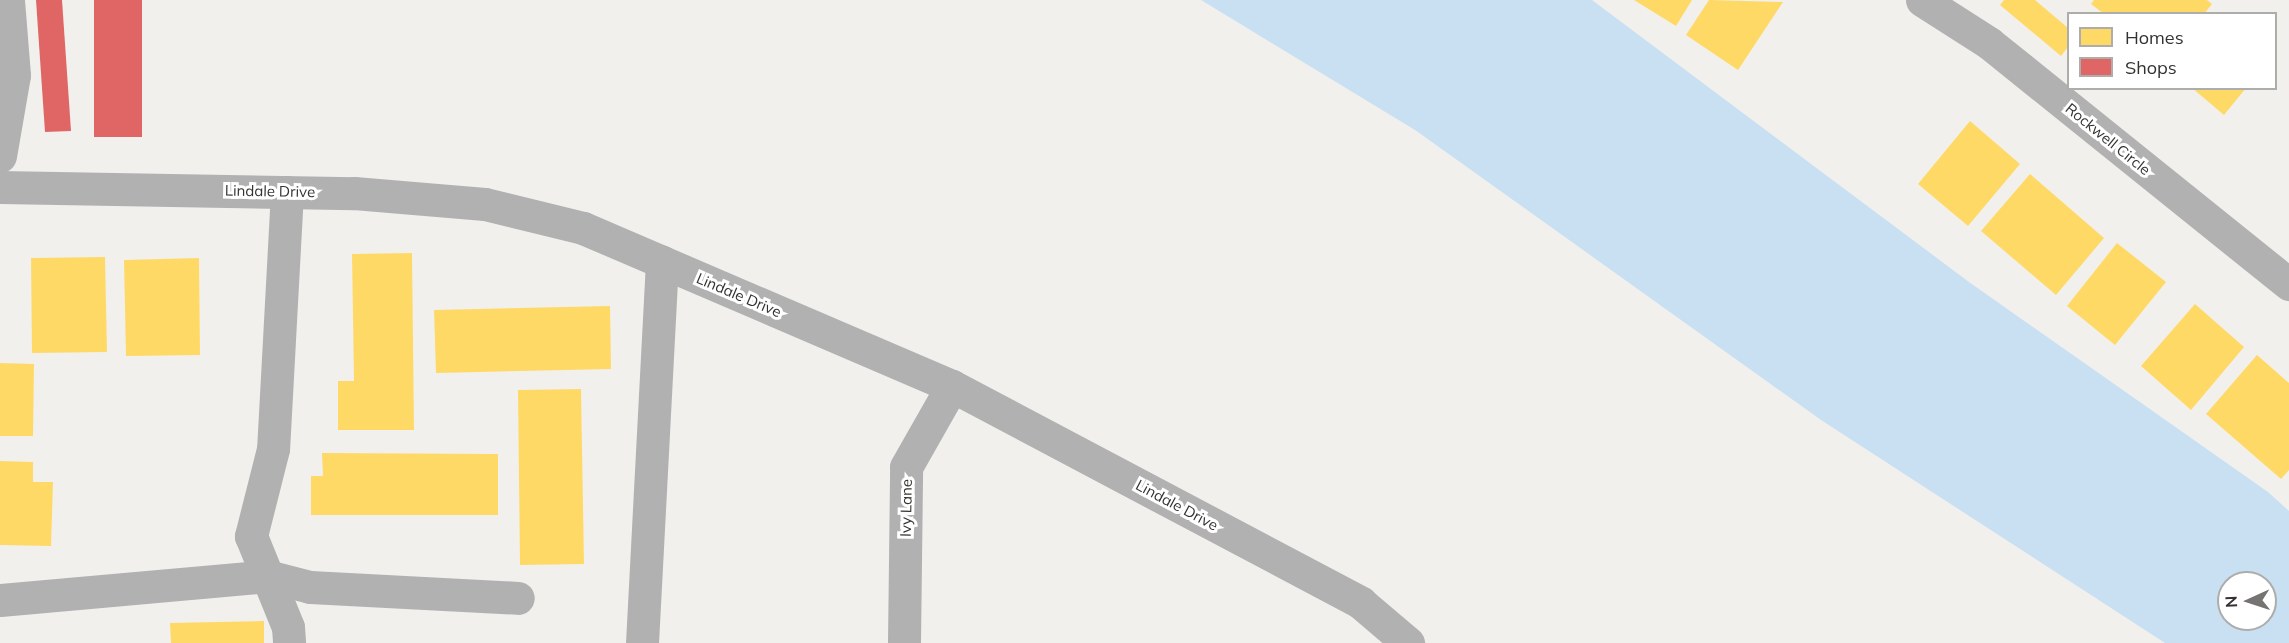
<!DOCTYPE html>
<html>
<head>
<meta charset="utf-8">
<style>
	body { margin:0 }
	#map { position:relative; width:2289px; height:643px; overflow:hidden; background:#f2f0ed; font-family:Mulish,sans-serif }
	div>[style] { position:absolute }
	.water>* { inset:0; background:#c9e0f3 }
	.homes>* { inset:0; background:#ffd966 }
	.shops>* { inset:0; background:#e06666 }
	.minor>* { height:33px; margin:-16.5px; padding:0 16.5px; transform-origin:16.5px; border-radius:16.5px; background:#b2b1b1 }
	span { translate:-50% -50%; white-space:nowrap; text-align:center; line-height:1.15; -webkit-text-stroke:6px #fff; paint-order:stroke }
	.street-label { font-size:15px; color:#33322f }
	.legend { position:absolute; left:2067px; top:12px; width:210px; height:78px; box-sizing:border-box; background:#fff; border:2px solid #adadac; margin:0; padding:8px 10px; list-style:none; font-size:18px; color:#33322f }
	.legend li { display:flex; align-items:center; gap:12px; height:30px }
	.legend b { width:30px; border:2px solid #adadac }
	.north { position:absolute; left:2217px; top:571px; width:60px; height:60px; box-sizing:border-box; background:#fff; border:2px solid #adadac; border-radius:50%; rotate:267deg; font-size:16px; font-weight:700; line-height:24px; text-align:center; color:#33322f }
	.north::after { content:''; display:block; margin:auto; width:21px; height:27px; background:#767472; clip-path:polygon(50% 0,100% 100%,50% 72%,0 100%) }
</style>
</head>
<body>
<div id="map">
	<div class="water">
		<i style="clip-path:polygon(evenodd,1201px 0,1592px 0,1969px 282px,2268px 492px,2289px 511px,2289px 643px,2165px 643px,1821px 420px,1415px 130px,1201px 0,2229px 583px,2265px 583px,2265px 619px,2229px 619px,2229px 583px)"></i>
	</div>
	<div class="homes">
		<i style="clip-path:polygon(1634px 0,1692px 0,1676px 26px)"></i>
		<i style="clip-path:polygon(1709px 0,1783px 2px,1738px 70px,1686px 35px)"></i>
		<i style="clip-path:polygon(2004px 0,2035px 0,2068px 28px,2068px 47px,2061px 56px,2000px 5px)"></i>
		<i style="clip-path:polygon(2094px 0,2207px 0,2212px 4px,2204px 14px,2104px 14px,2091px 4px)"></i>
		<i style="clip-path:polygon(2192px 88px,2246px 88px,2224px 115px)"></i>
		<i style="clip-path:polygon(1970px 121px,2020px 164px,1968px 226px,1918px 184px)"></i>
		<i style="clip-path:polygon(2030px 174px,2104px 238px,2056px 295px,1981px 231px)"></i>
		<i style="clip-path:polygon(2117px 243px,2166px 282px,2115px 345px,2067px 306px)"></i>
		<i style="clip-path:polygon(412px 253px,414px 430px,338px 430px,338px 381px,354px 381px,352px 254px)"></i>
		<i style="clip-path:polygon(105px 257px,107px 352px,32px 353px,31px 258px)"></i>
		<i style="clip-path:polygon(199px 258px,200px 355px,126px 356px,124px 260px)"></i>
		<i style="clip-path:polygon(2195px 304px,2244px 347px,2191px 410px,2141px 366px)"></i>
		<i style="clip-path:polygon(610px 306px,611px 369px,436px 373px,434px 310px)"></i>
		<i style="clip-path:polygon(2257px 355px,2289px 383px,2289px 470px,2281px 479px,2206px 414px)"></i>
		<i style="clip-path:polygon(0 363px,34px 364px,33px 436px,0 436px)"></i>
		<i style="clip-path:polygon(581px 389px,584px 564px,520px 565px,518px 390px)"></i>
		<i style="clip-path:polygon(322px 453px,498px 454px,498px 515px,311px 515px,311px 476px,323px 476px)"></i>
		<i style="clip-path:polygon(0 461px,33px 462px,33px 482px,53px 482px,51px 546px,0 545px)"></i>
		<i style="clip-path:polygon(264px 621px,264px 643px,171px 643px,170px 623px)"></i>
	</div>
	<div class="shops">
		<i style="clip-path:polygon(36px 0,62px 0,71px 131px,45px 132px)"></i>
		<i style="clip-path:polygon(94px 0,142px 0,142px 137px,94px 137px)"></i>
	</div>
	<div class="minor">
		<i style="left:1922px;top:0;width:80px;rotate:32.7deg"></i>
		<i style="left:1989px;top:43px;width:385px;rotate:38.8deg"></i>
		<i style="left:0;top:156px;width:82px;rotate:-80.2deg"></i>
		<i style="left:14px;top:75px;width:75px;rotate:-94.6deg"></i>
		<i style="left:0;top:187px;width:354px;rotate:1deg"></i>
		<i style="left:354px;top:193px;width:131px;rotate:4.8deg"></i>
		<i style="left:485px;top:204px;width:101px;rotate:13.8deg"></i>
		<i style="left:583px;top:228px;width:401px;rotate:23.2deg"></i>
		<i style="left:952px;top:386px;width:463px;rotate:27.9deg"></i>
		<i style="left:1361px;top:603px;width:62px;rotate:40.4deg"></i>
		<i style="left:287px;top:192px;width:257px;rotate:93.1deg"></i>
		<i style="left:273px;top:449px;width:90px;rotate:104.2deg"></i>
		<i style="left:251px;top:536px;width:98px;rotate:67.9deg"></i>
		<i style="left:288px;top:627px;width:16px;rotate:86deg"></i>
		<i style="left:0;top:600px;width:268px;rotate:-5.1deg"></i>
		<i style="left:267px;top:576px;width:44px;rotate:14.3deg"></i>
		<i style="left:310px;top:587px;width:208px;rotate:3deg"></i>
		<i style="left:642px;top:643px;width:382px;rotate:-87deg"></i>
		<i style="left:904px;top:643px;width:176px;rotate:-89.3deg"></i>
		<i style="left:906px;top:467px;width:93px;rotate:-60.4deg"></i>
	</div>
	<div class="street-label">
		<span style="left:2108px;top:139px;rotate:39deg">Rockwell Circle</span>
		<span style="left:270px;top:191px;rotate:1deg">Lindale Drive</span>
		<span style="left:739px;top:295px;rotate:23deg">Lindale Drive</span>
		<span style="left:1177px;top:505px;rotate:28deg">Lindale Drive</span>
		<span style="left:906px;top:508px;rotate:-89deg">Ivy Lane</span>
	</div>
	<ul class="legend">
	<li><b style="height:16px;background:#ffd966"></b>Homes</li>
	<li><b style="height:16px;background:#e06666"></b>Shops</li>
	</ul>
	<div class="north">N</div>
</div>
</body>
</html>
